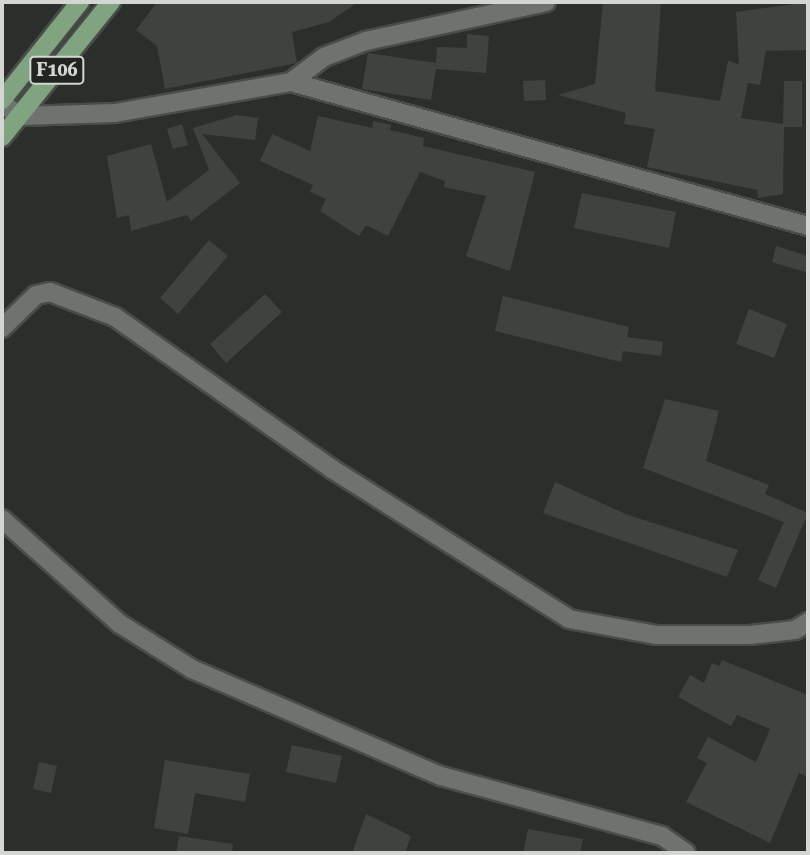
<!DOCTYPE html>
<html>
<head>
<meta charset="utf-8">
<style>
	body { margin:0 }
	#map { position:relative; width:810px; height:855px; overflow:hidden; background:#2b2f2b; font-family:"Roboto Serif",serif }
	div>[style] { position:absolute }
	.building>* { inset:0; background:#3f433f }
	.roads { filter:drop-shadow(2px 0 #494c49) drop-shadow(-2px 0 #494c49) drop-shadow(0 2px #494c49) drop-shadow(0 -2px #494c49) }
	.minor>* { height:18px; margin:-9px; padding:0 9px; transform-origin:9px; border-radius:9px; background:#6e736e }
	.primary>* { height:18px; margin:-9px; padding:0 9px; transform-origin:9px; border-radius:9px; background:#81a480 }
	span { translate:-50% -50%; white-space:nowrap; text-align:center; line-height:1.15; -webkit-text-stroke:7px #212521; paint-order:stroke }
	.shield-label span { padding:2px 5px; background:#212521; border:2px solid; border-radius:5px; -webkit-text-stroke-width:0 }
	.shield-label { font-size:18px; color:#d4d6d3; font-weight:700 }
	.frame { position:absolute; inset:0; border:4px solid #d4d6d3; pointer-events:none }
</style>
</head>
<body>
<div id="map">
	<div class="building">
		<i style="clip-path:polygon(157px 2px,358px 2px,329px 22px,292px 32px,297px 63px,165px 89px,157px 46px,136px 30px)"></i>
		<i style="clip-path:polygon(603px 2px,661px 2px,655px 91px,720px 101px,728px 61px,739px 64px,736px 12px,808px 2px,808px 50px,766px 51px,760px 85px,748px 83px,741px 118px,783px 124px,784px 81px,802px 81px,802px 127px,784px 127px,783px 194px,758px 198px,757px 190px,647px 167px,655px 129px,624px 124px,626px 113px,558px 95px,595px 84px)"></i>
		<i style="clip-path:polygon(467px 34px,489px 36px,486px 73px,436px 69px,431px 100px,362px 89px,368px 53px,436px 63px,437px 47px,467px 48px)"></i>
		<i style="clip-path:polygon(545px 80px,546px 100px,524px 101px,523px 81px)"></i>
		<i style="clip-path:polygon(237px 115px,258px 118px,255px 140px,202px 134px,240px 183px,191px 221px,187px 215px,131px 231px,129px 215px,117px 218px,107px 156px,151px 144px,167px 202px,209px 170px,193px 128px)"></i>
		<i style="clip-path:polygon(318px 116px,372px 128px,373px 121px,391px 125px,390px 130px,424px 138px,423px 146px,535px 172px,510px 271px,466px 256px,486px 196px,444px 187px,445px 181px,420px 172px,388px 236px,366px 225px,359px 236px,320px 211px,326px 199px,310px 192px,313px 185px,260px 161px,272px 134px,310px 151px)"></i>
		<i style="clip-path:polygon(182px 124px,188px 145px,173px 149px,167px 129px)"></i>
		<i style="clip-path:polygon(582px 193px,676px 212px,669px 248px,574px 228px)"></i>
		<i style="clip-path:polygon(209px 240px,228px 256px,178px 314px,160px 298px)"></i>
		<i style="clip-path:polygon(776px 246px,808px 256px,808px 273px,772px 262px)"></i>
		<i style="clip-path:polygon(265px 294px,282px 312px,226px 363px,210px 344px)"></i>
		<i style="clip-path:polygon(503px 296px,629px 327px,627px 337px,663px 342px,661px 356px,623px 351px,621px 362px,495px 331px)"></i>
		<i style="clip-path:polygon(749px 309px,787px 324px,774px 358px,736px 344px)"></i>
		<i style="clip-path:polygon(665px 399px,719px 411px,706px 461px,769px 485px,765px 494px,808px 513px,776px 588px,758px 580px,784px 522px,643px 468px)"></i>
		<i style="clip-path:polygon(555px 482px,628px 515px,738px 550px,727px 577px,543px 513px)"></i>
		<i style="clip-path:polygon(722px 660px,808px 695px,808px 777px,799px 773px,770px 843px,686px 802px,707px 763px,697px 758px,708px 737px,756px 762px,770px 729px,737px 715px,731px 726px,678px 697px,690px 675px,704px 683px,712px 663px,719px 666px)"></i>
		<i style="clip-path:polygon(292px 745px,342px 756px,336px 783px,286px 772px)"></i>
		<i style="clip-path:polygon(165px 760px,250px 774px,245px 802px,195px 793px,188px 834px,154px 828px)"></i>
		<i style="clip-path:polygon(39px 762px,57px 766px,51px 793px,33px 789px)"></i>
		<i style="clip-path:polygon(366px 814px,411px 836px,405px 853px,352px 853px)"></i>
		<i style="clip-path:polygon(528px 829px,583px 839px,580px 853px,523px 853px)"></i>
		<i style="clip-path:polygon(179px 836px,233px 844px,232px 853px,176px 853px)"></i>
	</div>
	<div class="roads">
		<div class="minor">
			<i style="left:291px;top:82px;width:41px;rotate:-37.1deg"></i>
			<i style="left:324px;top:57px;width:45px;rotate:-20.9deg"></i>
			<i style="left:366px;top:41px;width:184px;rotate:-12.2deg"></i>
			<i style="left:2px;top:104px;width:22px;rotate:32deg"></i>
			<i style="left:21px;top:116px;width:94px;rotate:-1.8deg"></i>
			<i style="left:115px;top:113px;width:179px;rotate:-10deg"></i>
			<i style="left:291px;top:82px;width:537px;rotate:15.56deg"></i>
			<i style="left:2px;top:328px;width:47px;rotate:-44.1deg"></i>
			<i style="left:36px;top:295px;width:14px;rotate:-12deg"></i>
			<i style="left:50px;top:292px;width:70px;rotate:21deg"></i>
			<i style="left:115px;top:317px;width:265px;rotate:35deg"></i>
			<i style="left:332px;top:469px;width:280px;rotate:32.3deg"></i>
			<i style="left:569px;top:619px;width:88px;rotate:10.4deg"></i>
			<i style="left:656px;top:635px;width:94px"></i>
			<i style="left:750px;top:635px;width:45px;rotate:-6.3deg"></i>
			<i style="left:795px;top:630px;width:15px;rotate:-32deg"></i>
			<i style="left:2px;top:519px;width:158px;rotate:41.7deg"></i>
			<i style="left:120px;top:624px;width:85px;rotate:32deg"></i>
			<i style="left:192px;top:669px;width:271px;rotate:23.3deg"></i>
			<i style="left:441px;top:776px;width:229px;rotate:15.2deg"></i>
			<i style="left:662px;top:836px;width:29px;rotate:35deg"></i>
		</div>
		<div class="primary">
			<i style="left:2px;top:100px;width:125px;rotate:-51.5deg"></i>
			<i style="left:2px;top:137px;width:174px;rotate:-51.1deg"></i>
		</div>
	</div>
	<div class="shield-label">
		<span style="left:57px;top:70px">F106</span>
	</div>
	<div class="frame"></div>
</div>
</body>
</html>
